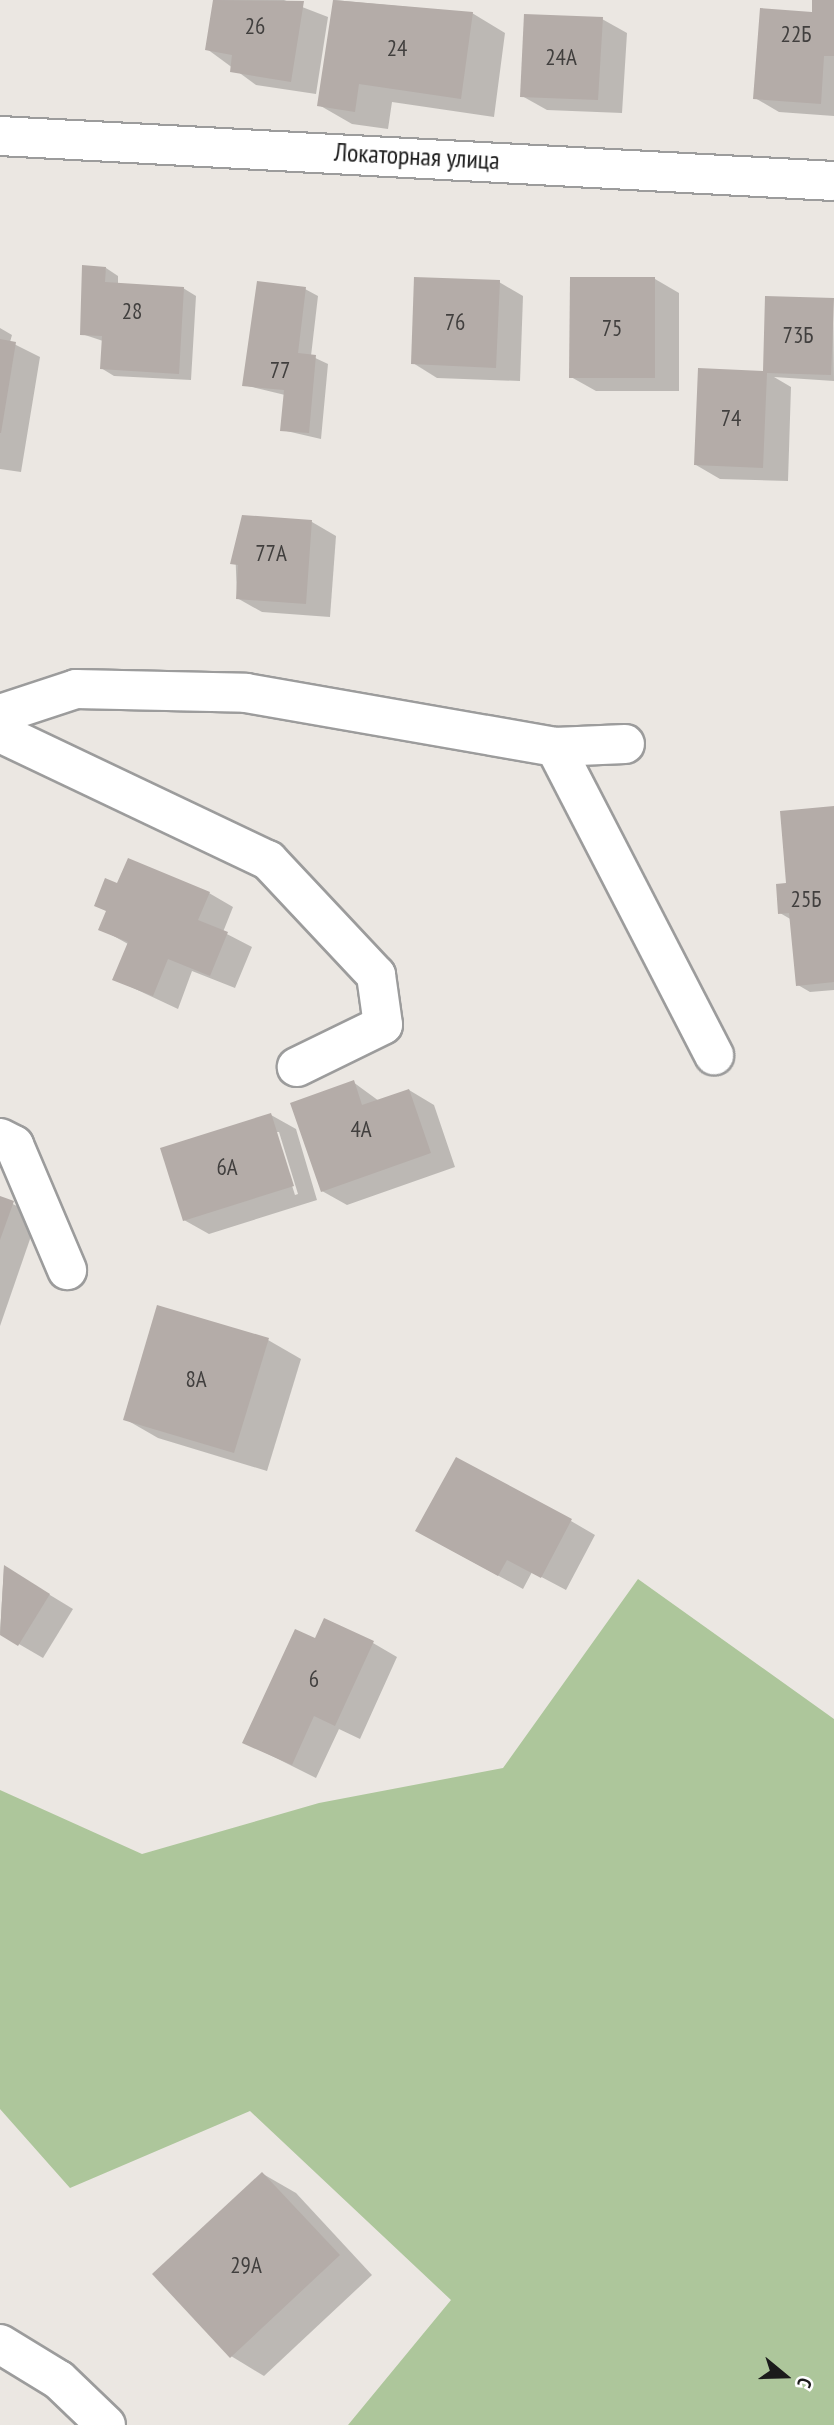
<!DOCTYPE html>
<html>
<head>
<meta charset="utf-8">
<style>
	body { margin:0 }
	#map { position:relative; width:834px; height:2425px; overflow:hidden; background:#ebe7e2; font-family:"PT Sans Narrow",sans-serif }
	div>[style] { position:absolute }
	.forest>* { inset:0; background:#adc69b }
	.shadow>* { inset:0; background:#0003 }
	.building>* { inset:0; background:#b4aca8 }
	.roads { filter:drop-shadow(2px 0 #9c9c9c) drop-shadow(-2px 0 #9c9c9c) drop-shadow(0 2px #9c9c9c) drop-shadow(0 -2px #9c9c9c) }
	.minor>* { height:38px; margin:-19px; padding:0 19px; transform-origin:19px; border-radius:19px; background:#fff }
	span { translate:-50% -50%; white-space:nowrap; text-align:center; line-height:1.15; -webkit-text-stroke:6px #fff; paint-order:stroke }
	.number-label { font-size:23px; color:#413f3e }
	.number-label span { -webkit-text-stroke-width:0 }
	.street-label { font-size:26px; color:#1b1b1b }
	.north { position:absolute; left:750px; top:2341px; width:70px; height:70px; -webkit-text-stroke:5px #fff; paint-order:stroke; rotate:109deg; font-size:19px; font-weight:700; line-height:28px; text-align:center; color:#1b1b1b }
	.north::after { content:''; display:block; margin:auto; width:24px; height:32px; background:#1b1b1b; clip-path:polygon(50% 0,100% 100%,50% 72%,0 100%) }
</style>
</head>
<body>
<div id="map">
	<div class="forest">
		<i style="clip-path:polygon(638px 1579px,834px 1719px,834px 2425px,348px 2425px,451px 2300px,250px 2111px,70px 2188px,0 2109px,0 1790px,142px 1854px,319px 1803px,503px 1768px)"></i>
	</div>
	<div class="shadow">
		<i style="clip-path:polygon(215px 0,284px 0,328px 17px,316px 94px,256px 85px,207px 49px)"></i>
		<i style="clip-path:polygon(334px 0,472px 13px,505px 33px,494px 117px,392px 102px,388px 129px,352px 124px,319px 105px)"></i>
		<i style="clip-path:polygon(814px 0,834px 0,834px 116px,779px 112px,755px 98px,813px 14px)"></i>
		<i style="clip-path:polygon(602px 19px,627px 33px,622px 113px,547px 110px,522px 96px)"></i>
		<i style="clip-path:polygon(106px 268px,118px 276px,118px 284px,183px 288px,196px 296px,191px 380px,114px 376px,101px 368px,103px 341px,82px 334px)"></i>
		<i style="clip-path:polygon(655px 279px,679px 293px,679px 391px,596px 391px,571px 377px)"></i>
		<i style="clip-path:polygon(499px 282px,523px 296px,520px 381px,437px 378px,413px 363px)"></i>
		<i style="clip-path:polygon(305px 289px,318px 296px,311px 356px,328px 364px,321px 439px,282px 430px,285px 395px,244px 385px)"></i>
		<i style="clip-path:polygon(833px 299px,834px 381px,774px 377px,791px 387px,788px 481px,720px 479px,696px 465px,765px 373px)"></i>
		<i style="clip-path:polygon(0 328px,12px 335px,10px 342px,40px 357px,21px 472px,0 469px)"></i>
		<i style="clip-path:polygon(312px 522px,336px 536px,330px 617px,262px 612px,237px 598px,235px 544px)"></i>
		<i style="clip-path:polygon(834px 808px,834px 990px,810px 992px,798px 985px,792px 920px,780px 913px)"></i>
		<i style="clip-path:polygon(118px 885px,209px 893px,233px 907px,223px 932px,252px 947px,235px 988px,192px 971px,178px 1009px,114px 979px,128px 944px,101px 929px)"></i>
		<i style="clip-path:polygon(353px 1082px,379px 1101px,409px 1090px,434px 1105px,455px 1167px,347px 1205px,322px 1191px)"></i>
		<i style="clip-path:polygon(evenodd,271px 1115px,296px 1129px,317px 1200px,209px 1234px,184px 1220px,271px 1115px,275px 1132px,279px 1132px,298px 1194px,295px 1195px,275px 1132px)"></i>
		<i style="clip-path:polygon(0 1198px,38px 1216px,0 1326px)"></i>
		<i style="clip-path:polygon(268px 1340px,301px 1359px,267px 1471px,158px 1438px,125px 1419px)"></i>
		<i style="clip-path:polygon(571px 1521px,595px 1535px,566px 1590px,532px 1572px,523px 1589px,442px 1545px)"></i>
		<i style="clip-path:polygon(4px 1567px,73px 1609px,43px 1658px,0 1633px)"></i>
		<i style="clip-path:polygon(316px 1641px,373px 1643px,397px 1657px,360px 1739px,339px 1729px,316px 1778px,244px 1742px)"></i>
		<i style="clip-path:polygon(263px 2174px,296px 2193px,372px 2275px,264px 2376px,231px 2356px)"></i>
	</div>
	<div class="building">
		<i style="clip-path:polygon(213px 0,304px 1px,291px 82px,230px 72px,232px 55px,205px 50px)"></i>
		<i style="clip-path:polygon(333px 0,473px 12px,461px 99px,359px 84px,355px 112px,317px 106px)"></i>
		<i style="clip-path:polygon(812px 0,834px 0,834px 56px,824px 56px,821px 104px,753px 99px,760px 8px,812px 12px)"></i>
		<i style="clip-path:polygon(524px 14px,603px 17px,598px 100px,520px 97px)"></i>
		<i style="clip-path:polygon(82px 265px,106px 267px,105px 282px,184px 287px,179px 374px,100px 369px,102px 336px,80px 335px)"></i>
		<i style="clip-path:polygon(414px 277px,500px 280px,496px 368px,411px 364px)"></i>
		<i style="clip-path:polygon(570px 277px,655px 277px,655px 378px,569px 378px)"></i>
		<i style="clip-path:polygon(257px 281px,306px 287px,298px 353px,316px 355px,309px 433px,280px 431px,284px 390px,242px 386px)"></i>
		<i style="clip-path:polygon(765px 296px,834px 298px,831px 375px,767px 373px,763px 468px,694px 465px,698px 368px,763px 371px)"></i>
		<i style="clip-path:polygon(0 339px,16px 342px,1px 433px,0 433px)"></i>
		<i style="clip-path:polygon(242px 515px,312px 520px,306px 604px,236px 599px,238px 565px,230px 564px)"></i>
		<i style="clip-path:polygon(834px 806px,834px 982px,796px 986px,789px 913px,778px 914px,776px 884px,786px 883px,780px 811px)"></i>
		<i style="clip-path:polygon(128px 858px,210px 892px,198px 920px,228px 932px,210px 976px,168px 959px,153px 996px,112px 980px,128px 942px,98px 930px,106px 911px,94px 906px,105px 878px,117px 883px)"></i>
		<i style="clip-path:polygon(354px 1080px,362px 1105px,409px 1089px,431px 1153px,321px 1192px,290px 1103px)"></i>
		<i style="clip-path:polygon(271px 1113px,294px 1186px,183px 1221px,160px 1148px)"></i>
		<i style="clip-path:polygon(0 1196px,14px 1201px,0 1240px)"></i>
		<i style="clip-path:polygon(157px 1305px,269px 1338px,234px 1453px,123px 1420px)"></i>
		<i style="clip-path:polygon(456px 1457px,572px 1519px,541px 1578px,507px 1560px,498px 1576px,415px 1531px)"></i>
		<i style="clip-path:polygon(4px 1565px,50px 1594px,18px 1646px,0 1635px)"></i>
		<i style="clip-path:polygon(324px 1618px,374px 1641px,335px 1726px,314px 1716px,292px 1765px,242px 1743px,295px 1629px,315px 1638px)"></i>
		<i style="clip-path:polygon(262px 2172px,340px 2255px,230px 2358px,152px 2274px)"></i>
	</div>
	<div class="roads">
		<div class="minor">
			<i style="left:0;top:136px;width:835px;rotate:3.09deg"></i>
			<i style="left:0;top:714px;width:80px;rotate:-18.2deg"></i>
			<i style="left:76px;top:689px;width:170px;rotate:1.3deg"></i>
			<i style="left:246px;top:693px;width:314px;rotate:9.9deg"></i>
			<i style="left:555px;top:747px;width:70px;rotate:-2.5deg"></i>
			<i style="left:0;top:733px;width:297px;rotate:25.4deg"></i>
			<i style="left:268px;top:860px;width:158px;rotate:46.8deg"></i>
			<i style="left:376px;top:975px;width:50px;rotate:82deg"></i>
			<i style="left:383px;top:1025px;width:96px;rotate:154deg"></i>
			<i style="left:555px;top:747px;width:347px;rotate:62.7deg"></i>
			<i style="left:0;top:1138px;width:16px;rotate:27deg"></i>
			<i style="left:14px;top:1145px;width:136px;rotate:67deg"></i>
			<i style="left:0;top:2344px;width:69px;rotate:31.4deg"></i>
			<i style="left:59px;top:2380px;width:65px;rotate:43.8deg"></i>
		</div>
	</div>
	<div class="number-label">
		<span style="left:255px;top:26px">26</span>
		<span style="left:796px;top:34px">22Б</span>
		<span style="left:397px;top:48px">24</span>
		<span style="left:561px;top:57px">24А</span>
		<span style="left:132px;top:311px">28</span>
		<span style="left:455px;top:322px">76</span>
		<span style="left:612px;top:328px">75</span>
		<span style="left:798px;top:335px">73Б</span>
		<span style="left:280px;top:370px">77</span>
		<span style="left:731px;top:418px">74</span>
		<span style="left:271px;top:553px">77А</span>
		<span style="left:806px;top:899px">25Б</span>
		<span style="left:361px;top:1129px">4А</span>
		<span style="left:227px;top:1167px">6А</span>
		<span style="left:196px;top:1379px">8А</span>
		<span style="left:314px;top:1679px">6</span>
		<span style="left:246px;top:2265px">29А</span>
	</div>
	<div class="street-label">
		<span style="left:417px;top:156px;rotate:3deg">Локаторная улица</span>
	</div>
	<div class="north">С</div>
</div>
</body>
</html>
